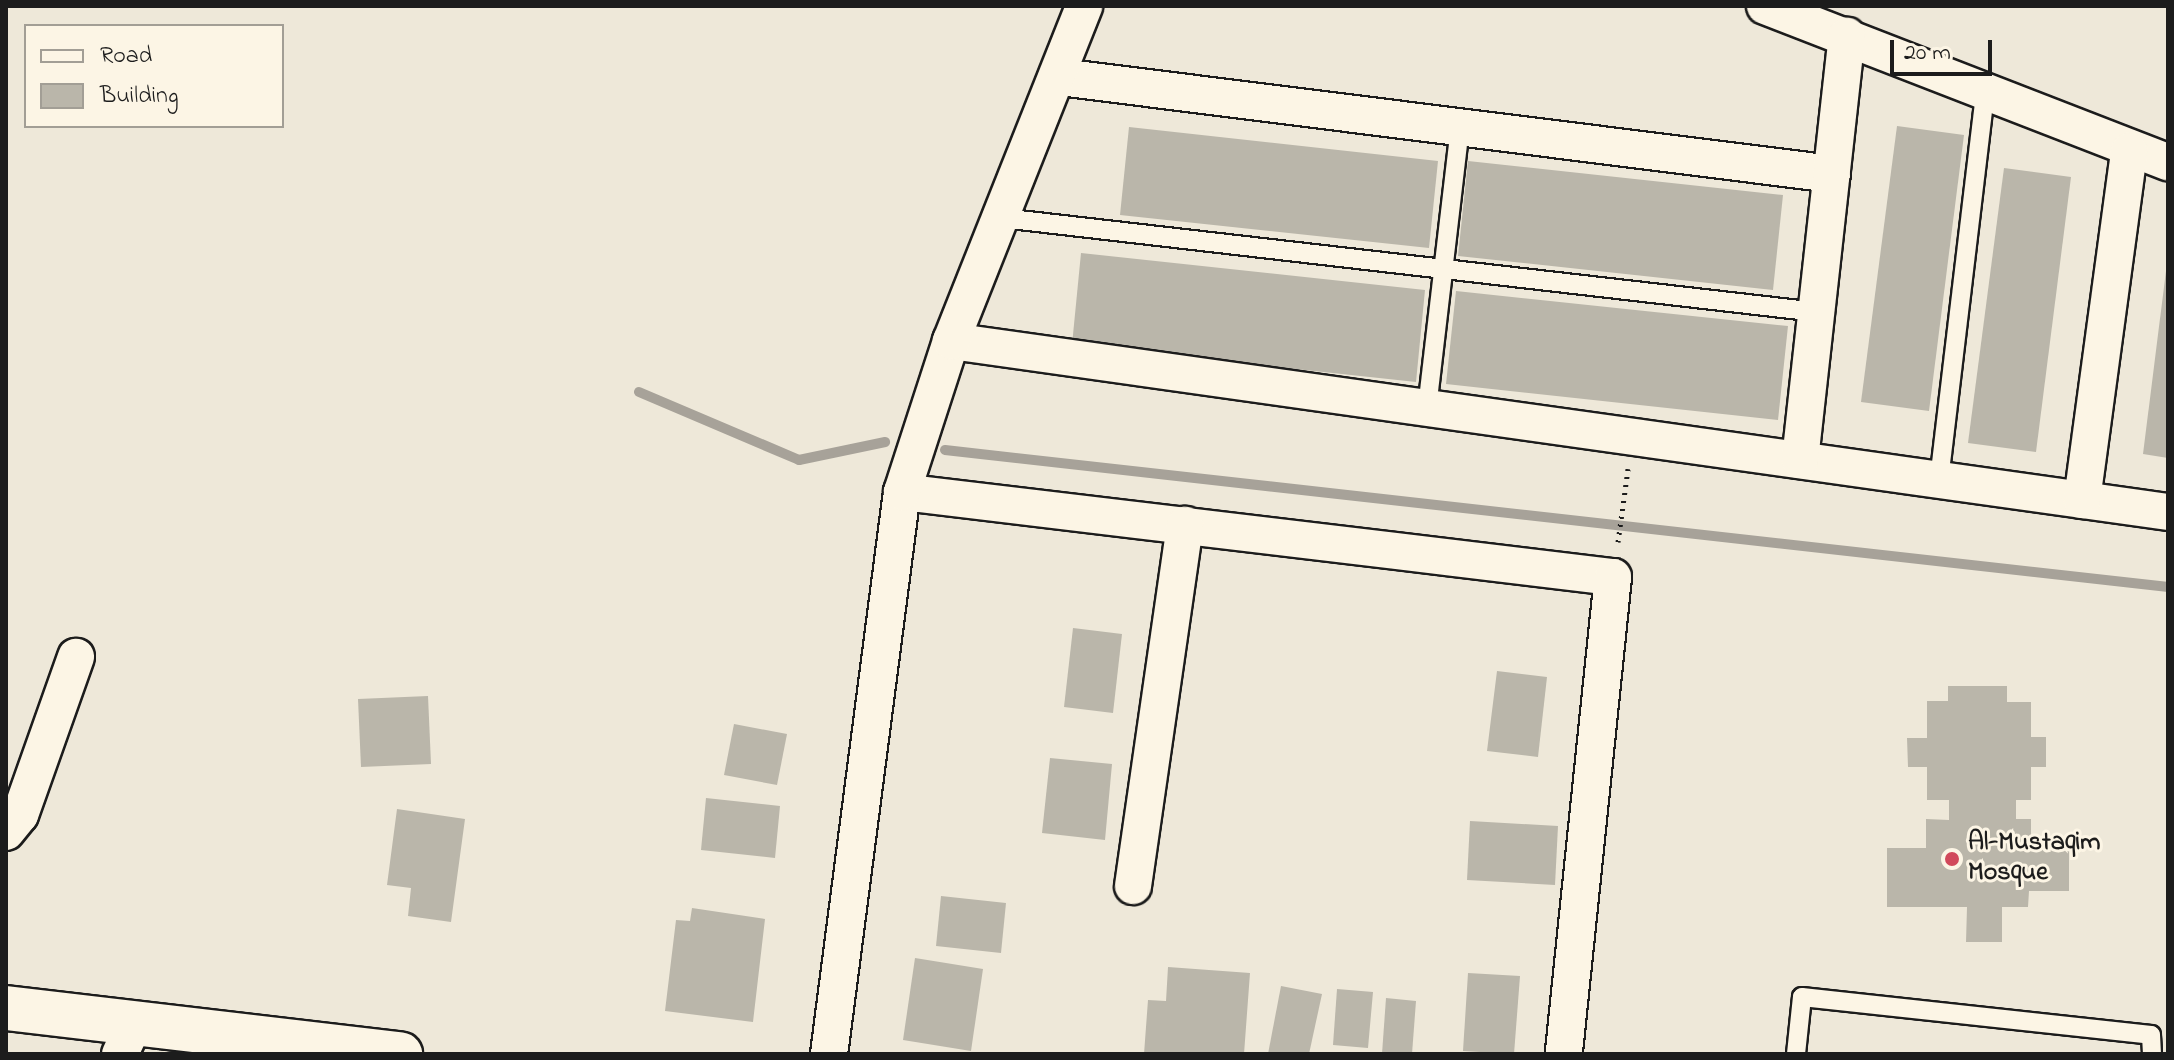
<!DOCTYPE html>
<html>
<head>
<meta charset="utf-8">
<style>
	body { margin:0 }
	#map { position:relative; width:2174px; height:1060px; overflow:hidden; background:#eee8d9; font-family:"Indie Flower",sans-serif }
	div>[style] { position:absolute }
	.stream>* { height:10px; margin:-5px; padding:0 5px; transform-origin:5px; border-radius:5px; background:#a7a299 }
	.building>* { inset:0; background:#bab6aa }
	.path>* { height:5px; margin-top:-2.5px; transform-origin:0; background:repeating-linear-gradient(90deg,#1c1c1c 0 2px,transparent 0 8px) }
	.roads { filter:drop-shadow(2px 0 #1c1c1c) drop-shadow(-2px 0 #1c1c1c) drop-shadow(0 2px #1c1c1c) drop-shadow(0 -2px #1c1c1c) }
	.lane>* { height:18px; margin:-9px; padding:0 9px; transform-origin:9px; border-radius:9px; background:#fcf5e5 }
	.street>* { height:36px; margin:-18px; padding:0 18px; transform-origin:18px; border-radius:18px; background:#fcf5e5 }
	.highway>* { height:44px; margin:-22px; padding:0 22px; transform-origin:22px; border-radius:22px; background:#fcf5e5 }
	.dots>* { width:22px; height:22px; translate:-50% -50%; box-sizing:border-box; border:4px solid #fcf5e5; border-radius:50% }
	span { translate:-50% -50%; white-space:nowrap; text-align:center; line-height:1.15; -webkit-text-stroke:6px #fcf5e5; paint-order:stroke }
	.poi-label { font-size:26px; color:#1c1c1c; font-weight:700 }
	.left { translate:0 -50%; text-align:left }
	.frame { position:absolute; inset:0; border:8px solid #1c1c1c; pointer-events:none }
	.legend { position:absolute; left:24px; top:24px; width:260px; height:104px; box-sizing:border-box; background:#fcf5e5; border:2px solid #a29e95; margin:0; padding:10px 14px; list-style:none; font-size:24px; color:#1c1c1c }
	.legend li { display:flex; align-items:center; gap:16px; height:40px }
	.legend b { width:40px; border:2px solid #a29e95 }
	.scale { position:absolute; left:1890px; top:40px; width:102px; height:36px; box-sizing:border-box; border:4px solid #1c1c1c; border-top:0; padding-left:10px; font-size:24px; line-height:28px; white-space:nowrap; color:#1c1c1c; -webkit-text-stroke:6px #fcf5e5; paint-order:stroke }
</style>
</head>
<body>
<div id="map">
	<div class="stream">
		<i style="left:639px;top:392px;width:174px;rotate:23deg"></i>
		<i style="left:799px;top:460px;width:88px;rotate:-11.8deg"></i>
		<i style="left:945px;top:450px;width:1231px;rotate:6.39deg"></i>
	</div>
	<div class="building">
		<i style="clip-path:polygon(1897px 126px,1964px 135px,1929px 411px,1861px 402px)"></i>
		<i style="clip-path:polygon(1129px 127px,1438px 161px,1429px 248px,1120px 215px)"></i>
		<i style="clip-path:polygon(1468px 161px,1783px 195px,1773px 290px,1458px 256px)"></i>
		<i style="clip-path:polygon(2004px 168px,2071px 177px,2036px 452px,1968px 443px)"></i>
		<i style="clip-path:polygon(1081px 253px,1425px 290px,1416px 382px,1072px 345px)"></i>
		<i style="clip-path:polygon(2166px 271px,2168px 271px,2168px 458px,2143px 454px)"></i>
		<i style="clip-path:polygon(1456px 291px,1788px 326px,1778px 420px,1446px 384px)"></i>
		<i style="clip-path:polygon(1073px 628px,1122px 634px,1113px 713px,1064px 707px)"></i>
		<i style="clip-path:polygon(1497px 671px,1547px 677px,1538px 757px,1487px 751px)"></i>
		<i style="clip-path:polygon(1948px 686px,2007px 686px,2007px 702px,2031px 702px,2031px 737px,2046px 737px,2046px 767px,2031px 767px,2031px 800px,2016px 800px,2016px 819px,2031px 819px,2031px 848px,2069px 848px,2069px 891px,2029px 891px,2028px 907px,2002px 907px,2002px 942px,1966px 942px,1967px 907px,1887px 907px,1887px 848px,1926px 848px,1926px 819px,1949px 820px,1949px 800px,1927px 800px,1927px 767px,1908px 767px,1907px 738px,1927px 738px,1927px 701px,1948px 701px)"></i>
		<i style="clip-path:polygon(428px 696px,431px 764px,361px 767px,358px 699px)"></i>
		<i style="clip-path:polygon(734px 724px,787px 734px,777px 785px,724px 775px)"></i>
		<i style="clip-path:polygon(1050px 758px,1112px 764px,1105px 840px,1042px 833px)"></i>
		<i style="clip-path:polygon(706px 798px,780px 806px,775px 858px,701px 850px)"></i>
		<i style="clip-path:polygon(397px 809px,465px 819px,451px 922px,408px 916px,411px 888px,387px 885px)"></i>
		<i style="clip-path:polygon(1470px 821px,1558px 826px,1555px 885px,1467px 880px)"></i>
		<i style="clip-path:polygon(941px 896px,1006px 903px,1001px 953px,936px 946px)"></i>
		<i style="clip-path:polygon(692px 908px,765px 919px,753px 1022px,665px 1011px,676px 920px,690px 921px)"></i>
		<i style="clip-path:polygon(915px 958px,983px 969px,971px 1051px,903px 1040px)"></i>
		<i style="clip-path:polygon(1168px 967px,1250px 973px,1244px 1054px,1144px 1054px,1148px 1000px,1166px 1001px)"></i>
		<i style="clip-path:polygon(1468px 973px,1520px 976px,1514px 1054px,1463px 1051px)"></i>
		<i style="clip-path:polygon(1281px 986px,1322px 994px,1309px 1054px,1268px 1054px)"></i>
		<i style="clip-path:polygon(1337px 989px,1373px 992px,1368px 1048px,1333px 1045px)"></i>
		<i style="clip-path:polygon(1386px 998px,1416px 1001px,1412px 1054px,1382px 1054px)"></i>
	</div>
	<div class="path">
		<i style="left:1618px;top:542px;width:74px;rotate:-82.2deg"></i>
	</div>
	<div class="roads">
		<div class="lane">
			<i style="left:1002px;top:218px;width:820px;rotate:6.58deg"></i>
			<i style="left:1427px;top:408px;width:283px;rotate:-83.3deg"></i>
			<i style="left:1939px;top:480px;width:390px;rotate:-83.2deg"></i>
			<i style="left:1796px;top:1054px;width:57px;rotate:-84deg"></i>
			<i style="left:1802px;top:997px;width:351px;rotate:6.2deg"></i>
			<i style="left:2151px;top:1035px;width:19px;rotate:87deg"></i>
		</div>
		<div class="street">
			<i style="left:1765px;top:6px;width:432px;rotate:21.2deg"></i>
			<i style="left:1060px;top:77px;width:778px;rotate:7.16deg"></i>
			<i style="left:951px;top:341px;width:1229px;rotate:8deg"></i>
			<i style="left:1800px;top:460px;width:427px;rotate:-83.7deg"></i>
			<i style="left:902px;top:492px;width:716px;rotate:6.82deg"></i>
			<i style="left:1613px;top:577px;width:480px;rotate:95.9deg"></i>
			<i style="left:2082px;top:500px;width:352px;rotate:-82.3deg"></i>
			<i style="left:6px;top:832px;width:22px;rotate:-51deg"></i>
			<i style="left:20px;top:815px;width:168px;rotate:-70.5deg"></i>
			<i style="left:1133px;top:886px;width:365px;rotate:-81.8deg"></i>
			<i style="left:120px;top:1054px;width:33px;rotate:-65deg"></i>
			<i style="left:829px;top:1054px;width:567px;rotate:-82.6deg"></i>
			<i style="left:902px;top:492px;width:159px;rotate:-72deg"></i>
			<i style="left:951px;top:341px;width:360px;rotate:-68.3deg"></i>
		</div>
		<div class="highway">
			<i style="left:6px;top:1008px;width:397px;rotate:6.7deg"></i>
		</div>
	</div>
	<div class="dots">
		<i style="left:1952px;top:859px;background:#d1495b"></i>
	</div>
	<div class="poi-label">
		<span class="left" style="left:1968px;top:859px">Al-Mustaqim<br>Mosque</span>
	</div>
	<div class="frame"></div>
	<ul class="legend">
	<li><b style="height:10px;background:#fcf5e5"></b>Road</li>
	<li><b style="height:22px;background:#bab6aa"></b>Building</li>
	</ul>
	<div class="scale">20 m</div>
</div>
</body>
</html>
